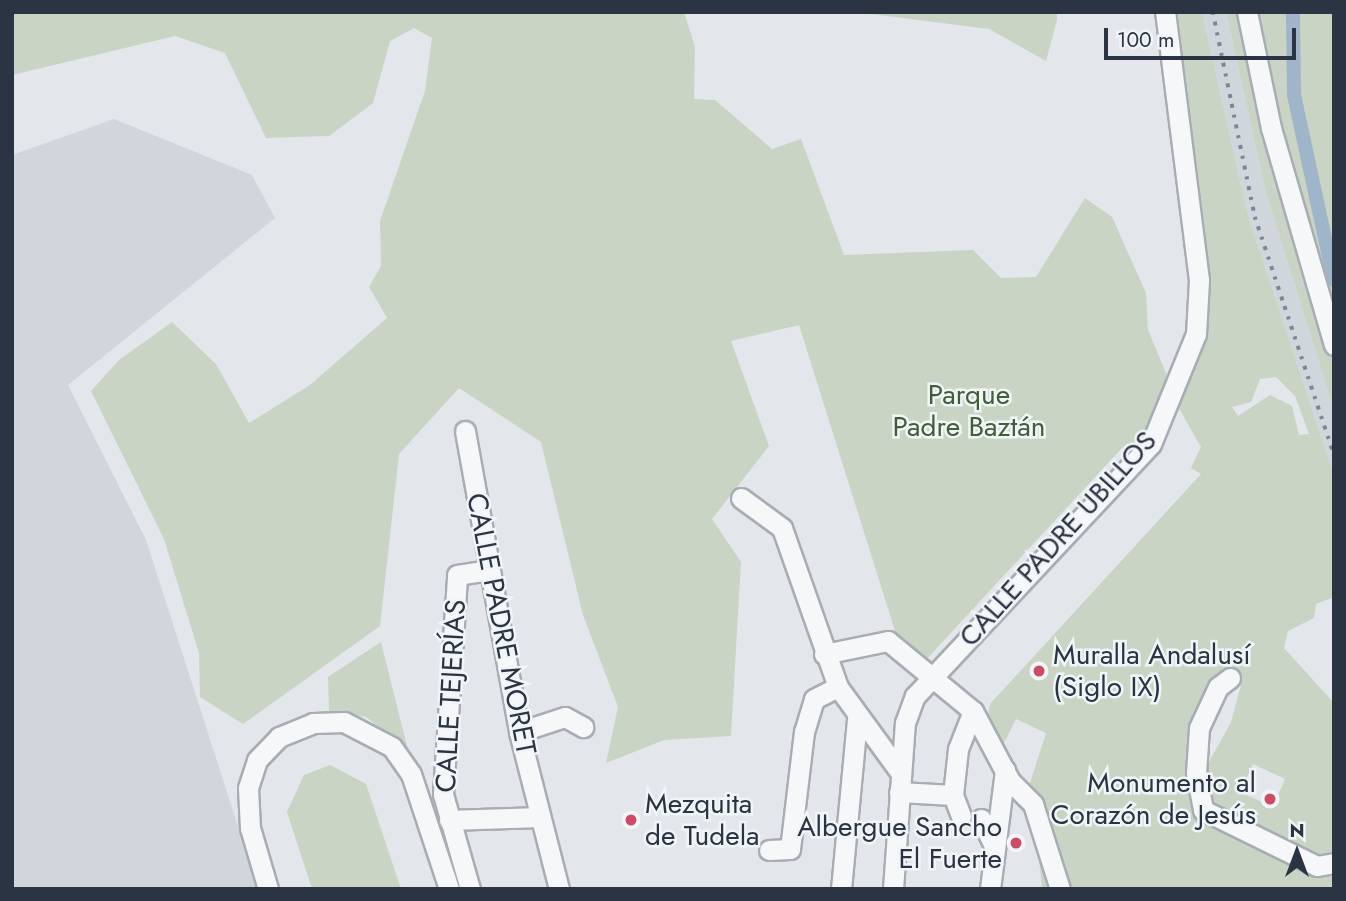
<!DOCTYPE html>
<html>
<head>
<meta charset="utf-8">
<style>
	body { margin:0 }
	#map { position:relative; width:1346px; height:901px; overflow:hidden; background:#e3e6ea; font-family:Jost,sans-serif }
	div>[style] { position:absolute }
	.built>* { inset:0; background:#d1d5dc }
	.green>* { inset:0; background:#c9d4c4 }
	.canal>* { height:14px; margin:-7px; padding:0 7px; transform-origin:7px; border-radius:7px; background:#9fb5c9 }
	.roads { filter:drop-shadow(2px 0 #a8adb4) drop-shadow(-2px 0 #a8adb4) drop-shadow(0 2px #a8adb4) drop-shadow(0 -2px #a8adb4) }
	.minor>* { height:19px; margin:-9.5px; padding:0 9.5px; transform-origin:9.5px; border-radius:9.5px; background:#f5f7f9 }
	.rail>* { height:3.5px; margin-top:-1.75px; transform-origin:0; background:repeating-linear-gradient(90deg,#7c8694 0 3.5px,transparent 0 10.5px) }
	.dots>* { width:19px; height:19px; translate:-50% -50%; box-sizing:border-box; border:4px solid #f2f5f8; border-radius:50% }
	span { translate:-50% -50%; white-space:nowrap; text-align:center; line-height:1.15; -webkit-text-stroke:5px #f2f5f8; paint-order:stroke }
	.park-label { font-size:28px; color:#415e39 }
	.street-label { font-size:28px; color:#2b3442 }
	.poi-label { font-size:28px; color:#2b3442 }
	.left { translate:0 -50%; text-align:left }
	.right { translate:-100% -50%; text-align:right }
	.frame { position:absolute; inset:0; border:14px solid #2b3442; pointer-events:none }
	.north { position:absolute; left:1262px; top:817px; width:70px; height:70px; -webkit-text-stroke:5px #f2f5f8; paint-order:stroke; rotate:0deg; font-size:19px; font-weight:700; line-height:28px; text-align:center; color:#2b3442 }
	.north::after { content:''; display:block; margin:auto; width:24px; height:32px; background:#2b3442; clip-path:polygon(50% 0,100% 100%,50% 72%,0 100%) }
	.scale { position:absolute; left:1104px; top:28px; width:192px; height:32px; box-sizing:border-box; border:4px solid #2b3442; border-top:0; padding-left:9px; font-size:21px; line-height:24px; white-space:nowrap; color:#2b3442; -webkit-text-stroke:5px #f2f5f8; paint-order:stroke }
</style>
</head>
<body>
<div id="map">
	<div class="built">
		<i style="clip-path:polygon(1202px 12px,1226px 12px,1266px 193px,1334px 410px,1334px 476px,1247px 212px)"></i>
		<i style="clip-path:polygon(114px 119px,252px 175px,275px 218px,68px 385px,146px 540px,258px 889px,12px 889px,12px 155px)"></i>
	</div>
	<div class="green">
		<i style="clip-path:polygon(12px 12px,684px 12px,695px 47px,694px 99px,715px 100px,772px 149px,801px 139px,844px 255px,973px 250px,1001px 278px,1036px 277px,1085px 198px,1112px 217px,1146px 293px,1148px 330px,1174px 392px,1137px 457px,1122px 448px,923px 663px,896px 634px,799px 325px,731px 341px,769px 446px,712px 519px,741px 562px,731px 736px,664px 740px,606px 763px,618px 707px,583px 615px,541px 442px,459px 388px,399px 454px,380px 626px,243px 724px,200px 697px,199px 653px,164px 539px,91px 391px,119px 360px,172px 322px,216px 364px,249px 423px,310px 385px,387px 318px,369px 287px,381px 266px,380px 221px,425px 91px,432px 38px,414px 28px,390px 41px,373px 103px,329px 136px,266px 138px,225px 53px,175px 36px,12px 75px)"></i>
		<i style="clip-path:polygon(855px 12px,1057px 12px,1057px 20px,1046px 61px,989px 29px)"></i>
		<i style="clip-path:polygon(evenodd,1165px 12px,1202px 12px,1247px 212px,1334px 476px,1334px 597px,1316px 604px,1314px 618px,1288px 631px,1284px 648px,1334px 703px,1334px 889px,1042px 889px,1037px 836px,1042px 805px,1029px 786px,1046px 733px,1016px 719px,1002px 747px,987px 721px,990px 704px,1201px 474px,1191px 468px,1201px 447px,1173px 398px,1197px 335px,1165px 12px,1276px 377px,1295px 396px,1309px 434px,1299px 435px,1292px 406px,1270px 395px,1238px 416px,1232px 407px,1251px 402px,1260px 379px,1276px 377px,1165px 12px,1235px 670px,1241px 685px,1231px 722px,1203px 773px,1191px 772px,1188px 741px,1198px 707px,1214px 681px,1235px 670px,1165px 12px,1253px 764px,1285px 779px,1273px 807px,1240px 792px,1253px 764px)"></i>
		<i style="clip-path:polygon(1226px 12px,1334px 12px,1334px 410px,1266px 193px)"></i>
		<i style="clip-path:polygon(381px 642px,408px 750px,366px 717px,329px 711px,328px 677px)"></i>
		<i style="clip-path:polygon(330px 765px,366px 784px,401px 889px,312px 889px,287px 812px,304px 775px)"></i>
	</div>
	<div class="canal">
		<i style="left:1293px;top:12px;width:83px;rotate:89.3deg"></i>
		<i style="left:1294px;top:95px;width:189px;rotate:77.8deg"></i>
	</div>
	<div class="roads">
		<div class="minor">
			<i style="left:1247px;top:12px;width:118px;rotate:78.3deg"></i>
			<i style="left:1271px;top:128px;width:226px;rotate:73.8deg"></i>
			<i style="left:465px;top:431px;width:306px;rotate:79.8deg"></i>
			<i style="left:519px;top:732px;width:162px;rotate:75.7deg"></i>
			<i style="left:741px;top:498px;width:51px;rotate:36.2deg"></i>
			<i style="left:782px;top:528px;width:169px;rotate:70.6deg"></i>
			<i style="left:838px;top:687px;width:105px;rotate:53.9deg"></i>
			<i style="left:824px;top:654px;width:65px;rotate:-11.5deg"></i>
			<i style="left:888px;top:641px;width:110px;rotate:39.5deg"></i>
			<i style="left:973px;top:711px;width:79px;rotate:62.1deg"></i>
			<i style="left:1010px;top:781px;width:33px;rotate:45deg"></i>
			<i style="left:1033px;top:804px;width:89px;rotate:72.4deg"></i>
			<i style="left:1230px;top:678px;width:15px;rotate:143deg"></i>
			<i style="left:1218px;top:687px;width:45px;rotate:114.9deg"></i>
			<i style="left:1199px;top:728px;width:45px;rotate:93.8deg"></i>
			<i style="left:1196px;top:773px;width:38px;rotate:79deg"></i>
			<i style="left:1203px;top:810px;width:127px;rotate:26.2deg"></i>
			<i style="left:1317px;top:866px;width:17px;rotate:-10deg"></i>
			<i style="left:519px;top:732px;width:48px;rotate:-18.1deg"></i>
			<i style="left:565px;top:717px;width:21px;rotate:29deg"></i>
			<i style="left:899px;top:792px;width:54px;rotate:3.2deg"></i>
			<i style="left:961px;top:816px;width:22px;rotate:-111deg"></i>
			<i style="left:953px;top:795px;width:46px;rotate:-83.8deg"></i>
			<i style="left:958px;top:749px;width:41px;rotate:-68.5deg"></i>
			<i style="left:981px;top:819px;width:32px;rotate:64deg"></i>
			<i style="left:449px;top:820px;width:91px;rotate:-1.9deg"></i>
			<i style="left:769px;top:850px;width:21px;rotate:-3deg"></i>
			<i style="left:790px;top:849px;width:118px;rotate:-83.2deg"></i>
			<i style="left:804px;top:732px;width:34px;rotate:-73deg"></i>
			<i style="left:814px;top:699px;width:27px;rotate:-27deg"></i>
			<i style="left:268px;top:889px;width:64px;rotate:-106.4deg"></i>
			<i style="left:250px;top:828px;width:40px;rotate:-92.9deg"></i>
			<i style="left:248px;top:788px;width:29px;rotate:-72deg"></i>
			<i style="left:257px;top:760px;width:32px;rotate:-46deg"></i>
			<i style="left:279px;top:737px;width:37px;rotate:-22deg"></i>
			<i style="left:313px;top:723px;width:31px;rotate:-2deg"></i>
			<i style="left:344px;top:722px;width:54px;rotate:27.5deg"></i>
			<i style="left:392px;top:747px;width:33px;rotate:55deg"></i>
			<i style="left:411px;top:774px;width:121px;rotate:71.7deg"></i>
			<i style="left:470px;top:889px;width:99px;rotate:-105.9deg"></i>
			<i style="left:443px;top:794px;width:219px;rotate:-86.3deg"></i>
			<i style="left:457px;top:575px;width:33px;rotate:-9deg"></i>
			<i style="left:841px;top:889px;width:171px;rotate:-84.6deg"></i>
			<i style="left:893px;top:889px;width:166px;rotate:-85.9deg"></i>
			<i style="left:905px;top:723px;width:29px;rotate:-70deg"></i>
			<i style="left:915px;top:696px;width:345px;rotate:-46.9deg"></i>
			<i style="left:1151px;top:444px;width:119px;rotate:-67.8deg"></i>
			<i style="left:1196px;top:334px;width:54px;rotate:-86.8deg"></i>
			<i style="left:1199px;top:280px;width:270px;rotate:-97.2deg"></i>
			<i style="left:990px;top:889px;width:120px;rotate:-82.8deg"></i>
		</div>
	</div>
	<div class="rail">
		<i style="left:1213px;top:12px;width:209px;rotate:78.4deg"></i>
		<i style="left:1255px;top:217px;width:250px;rotate:71.6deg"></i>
	</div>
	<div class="dots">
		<i style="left:1039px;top:671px;background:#cb4c64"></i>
		<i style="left:1270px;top:799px;background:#cb4c64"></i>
		<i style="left:631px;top:820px;background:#cb4c64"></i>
		<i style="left:1016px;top:843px;background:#cb4c64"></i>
	</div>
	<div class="park-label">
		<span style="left:969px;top:411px">Parque<br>Padre Baztán</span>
	</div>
	<div class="street-label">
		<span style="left:1058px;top:539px;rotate:-48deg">CALLE PADRE UBILLOS</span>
		<span style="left:501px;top:624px;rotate:79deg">CALLE PADRE MORET</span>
		<span style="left:451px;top:696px;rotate:-87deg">CALLE TEJERÍAS</span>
	</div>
	<div class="poi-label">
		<span class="left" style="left:1053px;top:671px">Muralla Andalusí<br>(Siglo IX)</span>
		<span class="right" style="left:1256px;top:799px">Monumento al<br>Corazón de Jesús</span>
		<span class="left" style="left:645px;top:820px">Mezquita<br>de Tudela</span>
		<span class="right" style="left:1002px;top:843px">Albergue Sancho<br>El Fuerte</span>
	</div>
	<div class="frame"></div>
	<div class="north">N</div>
	<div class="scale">100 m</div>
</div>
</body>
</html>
